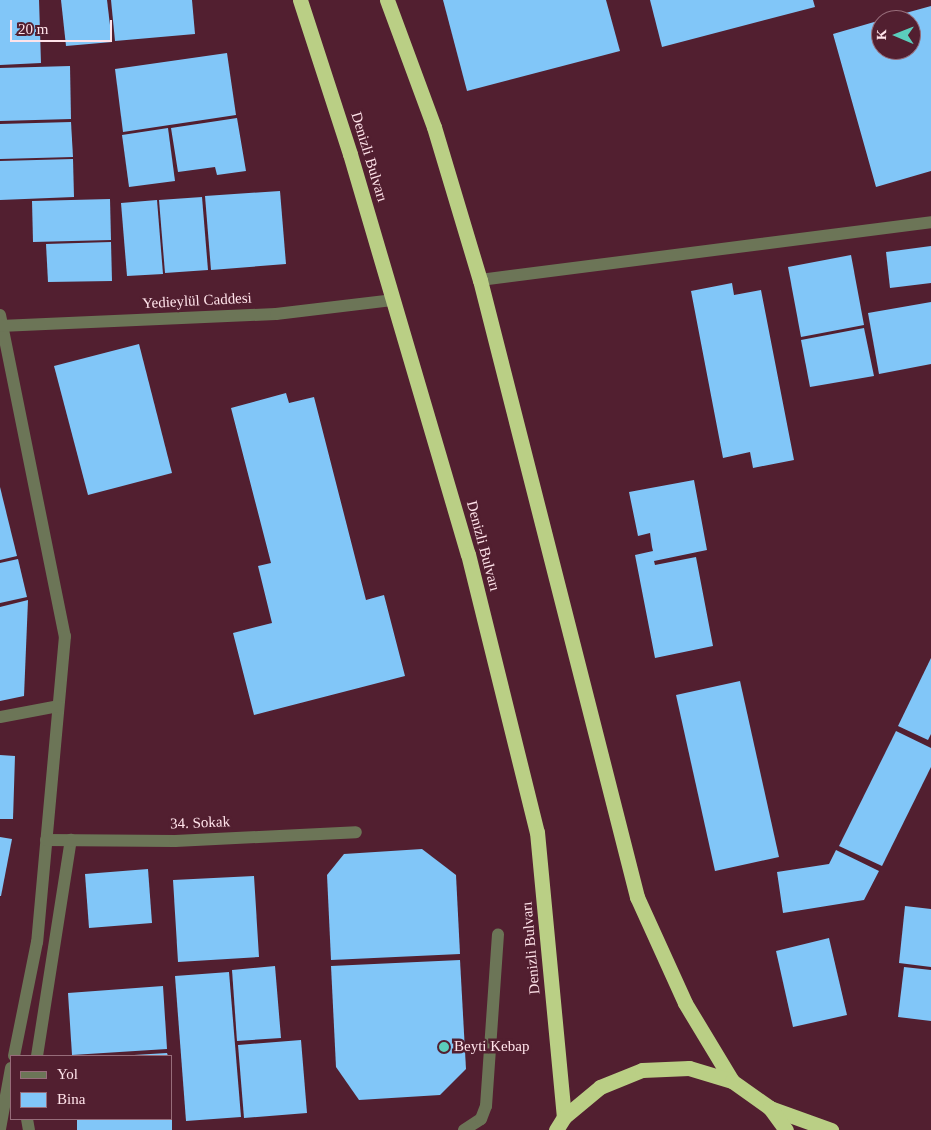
<!DOCTYPE html>
<html>
<head>
<meta charset="utf-8">
<style>
	body { margin:0 }
	#map { position:relative; width:931px; height:1130px; overflow:hidden; background:#521f30; font-family:"Times New Roman",serif }
	div>[style] { position:absolute }
	.building>* { inset:0; background:#81c6f8 }
	.lane>* { height:12px; margin:-6px; padding:0 6px; transform-origin:6px; border-radius:6px; background:#6c7557 }
	.street>* { height:12px; margin:-6px; padding:0 6px; transform-origin:6px; border-radius:6px; background:#6c7557 }
	.highway>* { height:15px; margin:-7.5px; padding:0 7.5px; transform-origin:7.5px; border-radius:7.5px; background:#bacf85 }
	.dots>* { width:14px; height:14px; translate:-50% -50%; box-sizing:border-box; border:2px solid #521f30; border-radius:50% }
	span { translate:-50% -50%; white-space:nowrap; text-align:center; line-height:1.15; -webkit-text-stroke:5px #521f30; paint-order:stroke }
	.street-label { font-size:15px; color:#ffe3ea }
	.poi-label { font-size:15px; color:#ffe3ea }
	.left { translate:0 -50%; text-align:left }
	.legend { position:absolute; left:10px; top:1055px; width:162px; height:65px; box-sizing:border-box; background:#521f30; border:1px solid #976d7a; margin:0; padding:6px 9px; list-style:none; font-size:15px; color:#ffe3ea }
	.legend li { display:flex; align-items:center; gap:10px; height:25px }
	.legend b { width:25px; border:1px solid #976d7a }
	.north { position:absolute; left:871px; top:10px; width:50px; height:50px; box-sizing:border-box; background:#521f30; border:1px solid #976d7a; border-radius:50%; rotate:271deg; font-size:14px; font-weight:700; line-height:20px; text-align:center; color:#ffe3ea }
	.north::after { content:''; display:block; margin:auto; width:18px; height:22px; background:#5bcebc; clip-path:polygon(50% 0,100% 100%,50% 72%,0 100%) }
	.scale { position:absolute; left:10px; top:20px; width:102px; height:22px; box-sizing:border-box; border:2px solid #ffe3ea; border-top:0; padding-left:6px; font-size:15px; line-height:18px; white-space:nowrap; color:#ffe3ea; -webkit-text-stroke:4px #521f30; paint-order:stroke }
</style>
</head>
<body>
<div id="map">
	<div class="building">
		<i style="clip-path:polygon(0 0,39px 0,41px 63px,0 65px)"></i>
		<i style="clip-path:polygon(61px 0,107px 0,112px 42px,66px 46px)"></i>
		<i style="clip-path:polygon(111px 0,192px 0,195px 34px,115px 41px)"></i>
		<i style="clip-path:polygon(443px 0,606px 0,620px 51px,467px 91px)"></i>
		<i style="clip-path:polygon(650px 0,813px 0,815px 7px,662px 47px)"></i>
		<i style="clip-path:polygon(931px 6px,931px 171px,876px 187px,833px 34px,881px 20px,881px 50px,911px 50px,911px 20px,884px 19px)"></i>
		<i style="clip-path:polygon(227px 53px,236px 115px,123px 132px,115px 69px)"></i>
		<i style="clip-path:polygon(70px 66px,71px 119px,0 121px,0 68px)"></i>
		<i style="clip-path:polygon(237px 118px,246px 171px,217px 175px,215px 167px,178px 172px,171px 128px)"></i>
		<i style="clip-path:polygon(71px 122px,73px 157px,0 159px,0 124px)"></i>
		<i style="clip-path:polygon(168px 128px,175px 181px,129px 187px,122px 135px)"></i>
		<i style="clip-path:polygon(73px 159px,74px 197px,0 200px,0 161px)"></i>
		<i style="clip-path:polygon(280px 191px,286px 264px,211px 270px,205px 196px)"></i>
		<i style="clip-path:polygon(202px 197px,208px 270px,165px 273px,159px 200px)"></i>
		<i style="clip-path:polygon(110px 199px,111px 240px,33px 242px,32px 201px)"></i>
		<i style="clip-path:polygon(157px 200px,163px 274px,127px 276px,121px 203px)"></i>
		<i style="clip-path:polygon(111px 242px,112px 281px,48px 282px,46px 244px)"></i>
		<i style="clip-path:polygon(931px 246px,931px 283px,890px 288px,886px 252px)"></i>
		<i style="clip-path:polygon(851px 255px,864px 325px,801px 337px,788px 267px)"></i>
		<i style="clip-path:polygon(732px 283px,734px 295px,761px 290px,794px 460px,753px 468px,750px 452px,723px 458px,691px 291px)"></i>
		<i style="clip-path:polygon(931px 302px,931px 364px,879px 374px,868px 313px)"></i>
		<i style="clip-path:polygon(864px 328px,874px 376px,810px 387px,801px 340px)"></i>
		<i style="clip-path:polygon(139px 344px,172px 473px,88px 495px,54px 366px)"></i>
		<i style="clip-path:polygon(286px 393px,289px 403px,314px 397px,366px 600px,384px 595px,405px 676px,254px 715px,233px 633px,272px 623px,258px 566px,271px 563px,231px 408px)"></i>
		<i style="clip-path:polygon(694px 480px,707px 550px,654px 561px,655px 565px,696px 557px,713px 646px,655px 658px,635px 555px,653px 551px,652px 547px,650px 533px,638px 536px,629px 492px)"></i>
		<i style="clip-path:polygon(0 487px,17px 556px,0 560px)"></i>
		<i style="clip-path:polygon(18px 559px,27px 597px,0 603px,0 563px)"></i>
		<i style="clip-path:polygon(28px 600px,24px 696px,0 701px,0 607px)"></i>
		<i style="clip-path:polygon(931px 658px,931px 734px,928px 740px,898px 726px)"></i>
		<i style="clip-path:polygon(740px 681px,779px 857px,715px 871px,676px 695px)"></i>
		<i style="clip-path:polygon(896px 731px,931px 748px,931px 767px,882px 866px,839px 846px)"></i>
		<i style="clip-path:polygon(0 755px,15px 756px,13px 819px,0 819px)"></i>
		<i style="clip-path:polygon(0 837px,12px 839px,1px 896px,0 896px)"></i>
		<i style="clip-path:polygon(422px 849px,456px 875px,460px 954px,331px 960px,327px 875px,344px 854px)"></i>
		<i style="clip-path:polygon(836px 850px,879px 871px,864px 900px,783px 913px,777px 872px,829px 864px)"></i>
		<i style="clip-path:polygon(148px 869px,152px 923px,89px 928px,85px 874px)"></i>
		<i style="clip-path:polygon(254px 876px,259px 957px,178px 962px,173px 880px)"></i>
		<i style="clip-path:polygon(905px 906px,931px 909px,931px 967px,899px 963px)"></i>
		<i style="clip-path:polygon(829px 938px,847px 1015px,793px 1027px,776px 951px)"></i>
		<i style="clip-path:polygon(460px 960px,466px 1069px,440px 1095px,359px 1100px,336px 1067px,331px 966px)"></i>
		<i style="clip-path:polygon(275px 966px,281px 1038px,237px 1041px,232px 970px)"></i>
		<i style="clip-path:polygon(904px 967px,931px 970px,931px 1021px,898px 1017px)"></i>
		<i style="clip-path:polygon(229px 972px,241px 1117px,186px 1121px,175px 976px)"></i>
		<i style="clip-path:polygon(163px 986px,167px 1049px,72px 1055px,68px 993px)"></i>
		<i style="clip-path:polygon(301px 1040px,307px 1113px,244px 1118px,238px 1045px)"></i>
		<i style="clip-path:polygon(167px 1053px,168px 1056px,134px 1056px,134px 1055px)"></i>
		<i style="clip-path:polygon(77px 1119px,172px 1119px,172px 1130px,77px 1130px)"></i>
	</div>
	<div class="lane">
		<i style="left:37px;top:1056px;width:219px;rotate:-81.1deg"></i>
		<i style="left:27px;top:1119px;width:11px;rotate:80deg"></i>
		<i style="left:464px;top:1130px;width:20px;rotate:-33deg"></i>
		<i style="left:481px;top:1119px;width:14px;rotate:-69deg"></i>
		<i style="left:486px;top:1106px;width:172px;rotate:-86deg"></i>
	</div>
	<div class="street">
		<i style="left:480px;top:280px;width:455px;rotate:-7.3deg"></i>
		<i style="left:0;top:315px;width:328px;rotate:78.6deg"></i>
		<i style="left:65px;top:636px;width:307px;rotate:95.2deg"></i>
		<i style="left:37px;top:942px;width:116px;rotate:101.4deg"></i>
		<i style="left:0;top:326px;width:276px;rotate:-2.5deg"></i>
		<i style="left:276px;top:314px;width:119px;rotate:-6.8deg"></i>
		<i style="left:0;top:717px;width:59px;rotate:-10.7deg"></i>
		<i style="left:46px;top:840px;width:129px;rotate:0.4deg"></i>
		<i style="left:175px;top:841px;width:181px;rotate:-2.8deg"></i>
		<i style="left:0;top:1129px;width:62px;rotate:-79.8deg"></i>
	</div>
	<div class="highway">
		<i style="left:300px;top:0;width:162px;rotate:72deg"></i>
		<i style="left:350px;top:154px;width:417px;rotate:73.6deg"></i>
		<i style="left:468px;top:554px;width:286px;rotate:76.1deg"></i>
		<i style="left:537px;top:832px;width:286px;rotate:84.6deg"></i>
		<i style="left:387px;top:0;width:135px;rotate:69.7deg"></i>
		<i style="left:434px;top:127px;width:160px;rotate:73.3deg"></i>
		<i style="left:480px;top:280px;width:637px;rotate:75.72deg"></i>
		<i style="left:637px;top:897px;width:116px;rotate:65.6deg"></i>
		<i style="left:685px;top:1003px;width:91px;rotate:58.9deg"></i>
		<i style="left:770px;top:1108px;width:65px;rotate:19.8deg"></i>
		<i style="left:556px;top:1130px;width:15px;rotate:-58deg"></i>
		<i style="left:564px;top:1117px;width:47px;rotate:-39.8deg"></i>
		<i style="left:600px;top:1087px;width:45px;rotate:-22deg"></i>
		<i style="left:642px;top:1070px;width:47px;rotate:-2.4deg"></i>
		<i style="left:689px;top:1068px;width:45px;rotate:16.8deg"></i>
		<i style="left:732px;top:1081px;width:47px;rotate:35.4deg"></i>
		<i style="left:770px;top:1108px;width:27px;rotate:54deg"></i>
	</div>
	<div class="dots">
		<i style="left:444px;top:1047px;background:#5bcebc"></i>
	</div>
	<div class="street-label">
		<span style="left:369px;top:157px;rotate:73deg">Denizli Bulvarı</span>
		<span style="left:197px;top:301px;rotate:-3deg">Yedieylül Caddesi</span>
		<span style="left:483px;top:546px;rotate:75deg">Denizli Bulvarı</span>
		<span style="left:200px;top:823px;rotate:-2deg">34. Sokak</span>
		<span style="left:531px;top:948px;rotate:-95deg">Denizli Bulvarı</span>
	</div>
	<div class="poi-label">
		<span class="left" style="left:454px;top:1047px">Beyti Kebap</span>
	</div>
	<ul class="legend">
	<li><b style="height:6px;background:#6c7557"></b>Yol</li>
	<li><b style="height:14px;background:#81c6f8"></b>Bina</li>
	</ul>
	<div class="north">K</div>
	<div class="scale">20 m</div>
</div>
</body>
</html>
